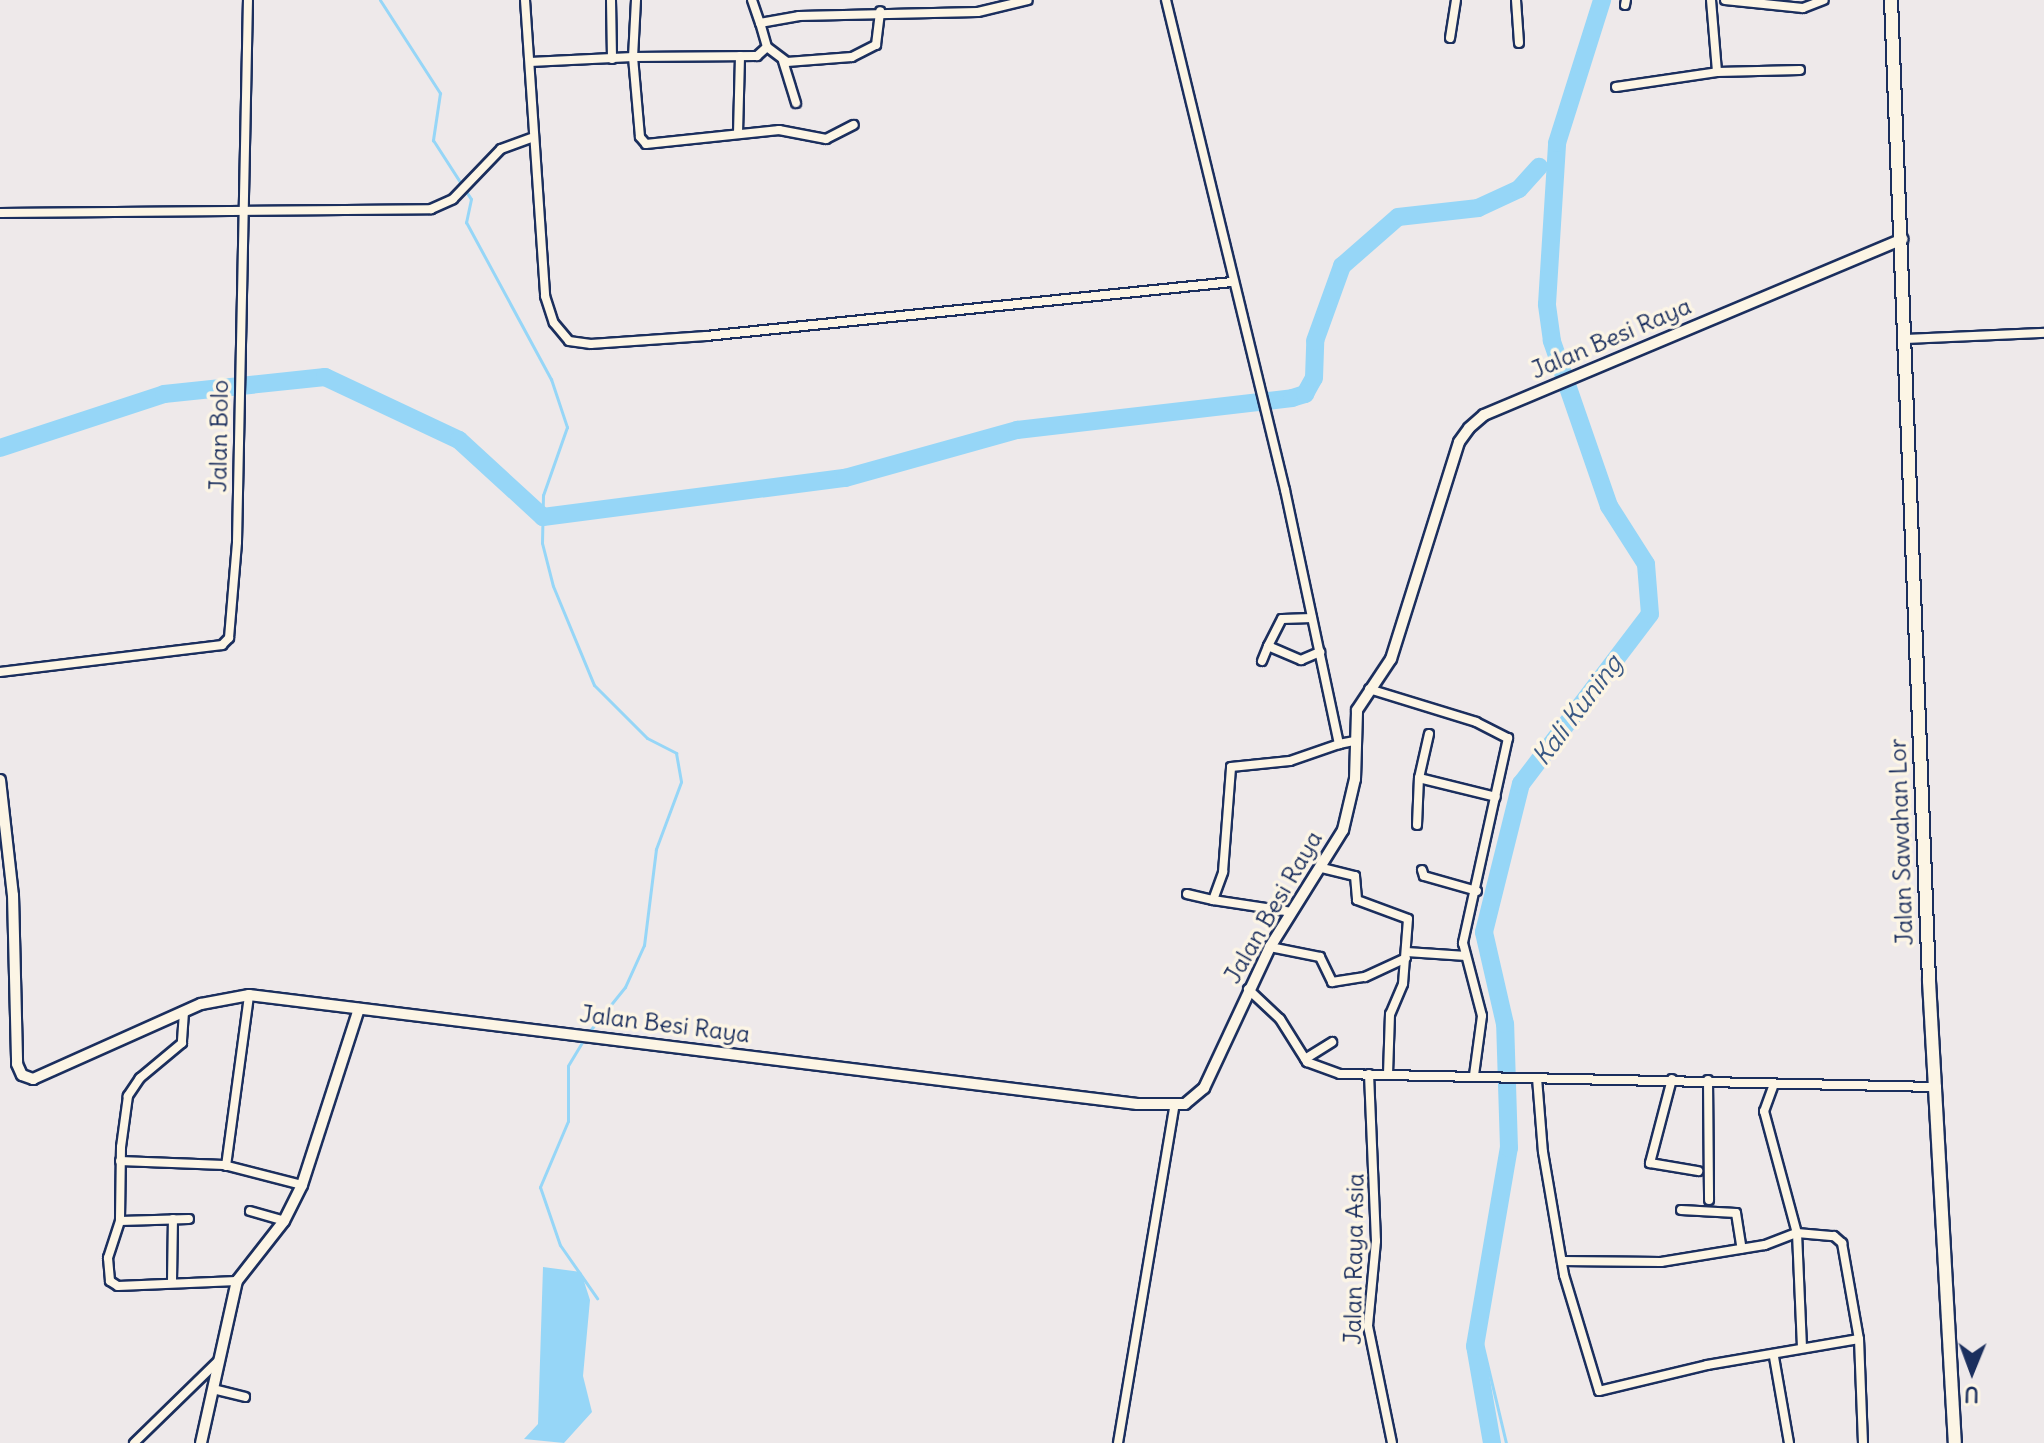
<!DOCTYPE html>
<html>
<head>
<meta charset="utf-8">
<style>
	body { margin:0 }
	#map { position:relative; width:2044px; height:1443px; overflow:hidden; background:#eee9ea; font-family:Delius,sans-serif }
	div>[style] { position:absolute }
	.water>* { inset:0; background:#96d6f7 }
	.stream>* { height:3px; margin:-1.5px; padding:0 1.5px; transform-origin:1.5px; border-radius:1.5px; background:#96d6f7 }
	.river>* { height:18px; margin:-9px; padding:0 9px; transform-origin:9px; border-radius:9px; background:#96d6f7 }
	.roads { filter:drop-shadow(2px 0 #1b2f5e) drop-shadow(-2px 0 #1b2f5e) drop-shadow(0 2px #1b2f5e) drop-shadow(0 -2px #1b2f5e) }
	.minor>* { height:8px; margin:-4px; padding:0 4px; transform-origin:4px; border-radius:4px; background:#fcf5e5 }
	.tertiary>* { height:10px; margin:-5px; padding:0 5px; transform-origin:5px; border-radius:5px; background:#fcf5e5 }
	.secondary>* { height:12px; margin:-6px; padding:0 6px; transform-origin:6px; border-radius:6px; background:#fcf5e5 }
	span { translate:-50% -50%; white-space:nowrap; text-align:center; line-height:1.15; -webkit-text-stroke:7px #fcf5e5; paint-order:stroke }
	.street-label { font-size:24px; color:#1b2f5e }
	.water-label { font-size:26px; color:#3a5984; font-style:italic }
	.north { position:absolute; left:1932px; top:1331px; width:80px; height:80px; -webkit-text-stroke:6px #fcf5e5; paint-order:stroke; rotate:181deg; font-size:22px; font-weight:700; line-height:32px; text-align:center; color:#1b2f5e }
	.north::after { content:''; display:block; margin:auto; width:28px; height:36px; background:#1b2f5e; clip-path:polygon(50% 0,100% 100%,50% 72%,0 100%) }
</style>
</head>
<body>
<div id="map">
	<div class="water">
		<i style="clip-path:polygon(543px 1267px,581px 1272px,590px 1300px,583px 1376px,592px 1412px,564px 1443px,524px 1439px,538px 1424px)"></i>
	</div>
	<div class="stream">
		<i style="left:380px;top:0;width:111px;rotate:57.2deg"></i>
		<i style="left:440px;top:93px;width:48px;rotate:98.5deg"></i>
		<i style="left:433px;top:140px;width:70px;rotate:57.2deg"></i>
		<i style="left:471px;top:199px;width:24px;rotate:102deg"></i>
		<i style="left:466px;top:222px;width:179px;rotate:61.6deg"></i>
		<i style="left:551px;top:379px;width:51px;rotate:71.6deg"></i>
		<i style="left:567px;top:427px;width:72px;rotate:109.4deg"></i>
		<i style="left:543px;top:495px;width:48px;rotate:91.2deg"></i>
		<i style="left:542px;top:543px;width:44px;rotate:75.7deg"></i>
		<i style="left:553px;top:586px;width:107px;rotate:67.5deg"></i>
		<i style="left:594px;top:685px;width:75px;rotate:45deg"></i>
		<i style="left:647px;top:738px;width:33px;rotate:27deg"></i>
		<i style="left:676px;top:753px;width:29px;rotate:80deg"></i>
		<i style="left:681px;top:782px;width:72px;rotate:110.5deg"></i>
		<i style="left:656px;top:849px;width:97px;rotate:97.1deg"></i>
		<i style="left:644px;top:945px;width:46px;rotate:114.3deg"></i>
		<i style="left:625px;top:987px;width:59px;rotate:128.8deg"></i>
		<i style="left:584px;top:1039px;width:31px;rotate:121deg"></i>
		<i style="left:568px;top:1066px;width:55px;rotate:90deg"></i>
		<i style="left:568px;top:1121px;width:72px;rotate:113deg"></i>
		<i style="left:540px;top:1187px;width:61px;rotate:71deg"></i>
		<i style="left:560px;top:1245px;width:65px;rotate:55.1deg"></i>
		<i style="left:1481px;top:1338px;width:108px;rotate:76.6deg"></i>
	</div>
	<div class="river">
		<i style="left:0;top:448px;width:173px;rotate:-18.2deg"></i>
		<i style="left:164px;top:394px;width:162px;rotate:-6deg"></i>
		<i style="left:325px;top:377px;width:148px;rotate:25.2deg"></i>
		<i style="left:459px;top:440px;width:114px;rotate:42.5deg"></i>
		<i style="left:543px;top:517px;width:305px;rotate:-7.4deg"></i>
		<i style="left:845px;top:478px;width:179px;rotate:-15.6deg"></i>
		<i style="left:1017px;top:430px;width:277px;rotate:-6.6deg"></i>
		<i style="left:1292px;top:398px;width:14px;rotate:-17deg"></i>
		<i style="left:1305px;top:394px;width:18px;rotate:-61deg"></i>
		<i style="left:1314px;top:378px;width:37px;rotate:-88deg"></i>
		<i style="left:1315px;top:341px;width:80px;rotate:-70.2deg"></i>
		<i style="left:1342px;top:266px;width:74px;rotate:-41.2deg"></i>
		<i style="left:1398px;top:217px;width:81px;rotate:-6.4deg"></i>
		<i style="left:1478px;top:208px;width:45px;rotate:-24.9deg"></i>
		<i style="left:1519px;top:189px;width:30px;rotate:-48deg"></i>
		<i style="left:1492px;top:1443px;width:98px;rotate:-99.9deg"></i>
		<i style="left:1475px;top:1346px;width:201px;rotate:-80.3deg"></i>
		<i style="left:1509px;top:1148px;width:124px;rotate:-91.8deg"></i>
		<i style="left:1505px;top:1024px;width:94px;rotate:-102.9deg"></i>
		<i style="left:1484px;top:932px;width:153px;rotate:-76deg"></i>
		<i style="left:1521px;top:784px;width:213px;rotate:-52.8deg"></i>
		<i style="left:1650px;top:614px;width:50px;rotate:-94.6deg"></i>
		<i style="left:1646px;top:564px;width:69px;rotate:-122.5deg"></i>
		<i style="left:1609px;top:506px;width:175px;rotate:-109.1deg"></i>
		<i style="left:1552px;top:341px;width:37px;rotate:-98deg"></i>
		<i style="left:1547px;top:304px;width:161px;rotate:-86.4deg"></i>
		<i style="left:1557px;top:143px;width:150px;rotate:-72.5deg"></i>
	</div>
	<div class="roads">
		<div class="minor">
			<i style="left:525px;top:0;width:297px;rotate:86.1deg"></i>
			<i style="left:545px;top:296px;width:28px;rotate:72deg"></i>
			<i style="left:554px;top:323px;width:23px;rotate:50deg"></i>
			<i style="left:569px;top:341px;width:22px;rotate:8deg"></i>
			<i style="left:591px;top:344px;width:115px;rotate:-4deg"></i>
			<i style="left:706px;top:336px;width:529px;rotate:-5.86deg"></i>
			<i style="left:611px;top:0;width:59px;rotate:89deg"></i>
			<i style="left:636px;top:0;width:57px;rotate:93deg"></i>
			<i style="left:633px;top:57px;width:124px;rotate:-0.5deg"></i>
			<i style="left:757px;top:56px;width:13px;rotate:-42deg"></i>
			<i style="left:767px;top:47px;width:25px;rotate:-106deg"></i>
			<i style="left:760px;top:23px;width:40px;rotate:-10deg"></i>
			<i style="left:799px;top:16px;width:179px;rotate:-1.3deg"></i>
			<i style="left:978px;top:12px;width:51px;rotate:-13.5deg"></i>
			<i style="left:752px;top:0;width:24px;rotate:71deg"></i>
			<i style="left:1166px;top:0;width:504px;rotate:76.35deg"></i>
			<i style="left:1285px;top:490px;width:260px;rotate:78deg"></i>
			<i style="left:1339px;top:744px;width:16px;rotate:-11deg"></i>
			<i style="left:1516px;top:0;width:43px;rotate:86deg"></i>
			<i style="left:1711px;top:0;width:72px;rotate:85.2deg"></i>
			<i style="left:1725px;top:0;width:78px;rotate:5.9deg"></i>
			<i style="left:1803px;top:8px;width:22px;rotate:-21deg"></i>
			<i style="left:1625px;top:5px;width:5px;rotate:-79deg"></i>
			<i style="left:1450px;top:38px;width:38px;rotate:-81deg"></i>
			<i style="left:767px;top:47px;width:25px;rotate:37deg"></i>
			<i style="left:787px;top:62px;width:65px;rotate:-4.4deg"></i>
			<i style="left:852px;top:57px;width:27px;rotate:-27deg"></i>
			<i style="left:876px;top:45px;width:34px;rotate:-83deg"></i>
			<i style="left:783px;top:61px;width:44px;rotate:72.8deg"></i>
			<i style="left:530px;top:62px;width:103px;rotate:-2.8deg"></i>
			<i style="left:633px;top:57px;width:80px;rotate:85deg"></i>
			<i style="left:640px;top:137px;width:9px;rotate:49deg"></i>
			<i style="left:646px;top:144px;width:134px;rotate:-6deg"></i>
			<i style="left:779px;top:130px;width:48px;rotate:10.8deg"></i>
			<i style="left:826px;top:139px;width:31px;rotate:-27deg"></i>
			<i style="left:1616px;top:87px;width:102px;rotate:-8.4deg"></i>
			<i style="left:1717px;top:72px;width:83px;rotate:-1.4deg"></i>
			<i style="left:738px;top:133px;width:77px;rotate:-88.5deg"></i>
			<i style="left:0;top:213px;width:431px;rotate:-0.5deg"></i>
			<i style="left:431px;top:209px;width:24px;rotate:-24deg"></i>
			<i style="left:453px;top:199px;width:69px;rotate:-46.2deg"></i>
			<i style="left:501px;top:149px;width:35px;rotate:-20deg"></i>
			<i style="left:1904px;top:339px;width:140px;rotate:-2.5deg"></i>
			<i style="left:1268px;top:646px;width:30px;rotate:-63deg"></i>
			<i style="left:1282px;top:619px;width:30px;rotate:-2deg"></i>
			<i style="left:1262px;top:661px;width:16px;rotate:-68deg"></i>
			<i style="left:1268px;top:646px;width:36px;rotate:23deg"></i>
			<i style="left:1301px;top:660px;width:21px;rotate:-23deg"></i>
			<i style="left:0;top:672px;width:224px;rotate:-6.9deg"></i>
			<i style="left:222px;top:645px;width:10px;rotate:-45deg"></i>
			<i style="left:229px;top:638px;width:96px;rotate:-85.2deg"></i>
			<i style="left:237px;top:542px;width:542px;rotate:-88.84deg"></i>
			<i style="left:1369px;top:689px;width:112px;rotate:17.1deg"></i>
			<i style="left:1476px;top:722px;width:36px;rotate:27deg"></i>
			<i style="left:1508px;top:738px;width:210px;rotate:102.4deg"></i>
			<i style="left:1463px;top:943px;width:75px;rotate:75.4deg"></i>
			<i style="left:1482px;top:1016px;width:60px;rotate:97.7deg"></i>
			<i style="left:1429px;top:734px;width:45px;rotate:102.8deg"></i>
			<i style="left:1419px;top:778px;width:79px;rotate:13.9deg"></i>
			<i style="left:1417px;top:825px;width:47px;rotate:-87.6deg"></i>
			<i style="left:1322px;top:868px;width:34px;rotate:14deg"></i>
			<i style="left:1355px;top:876px;width:24px;rotate:85deg"></i>
			<i style="left:1357px;top:900px;width:54px;rotate:20.4deg"></i>
			<i style="left:1408px;top:919px;width:65px;rotate:94.4deg"></i>
			<i style="left:1403px;top:984px;width:33px;rotate:113deg"></i>
			<i style="left:1390px;top:1014px;width:60px;rotate:91.9deg"></i>
			<i style="left:1422px;top:870px;width:6px;rotate:72deg"></i>
			<i style="left:1424px;top:876px;width:55px;rotate:15.8deg"></i>
			<i style="left:1187px;top:894px;width:27px;rotate:13deg"></i>
			<i style="left:1213px;top:900px;width:30px;rotate:-70deg"></i>
			<i style="left:1223px;top:872px;width:105px;rotate:-85.6deg"></i>
			<i style="left:1231px;top:767px;width:59px;rotate:-5.8deg"></i>
			<i style="left:1290px;top:761px;width:52px;rotate:-19.1deg"></i>
			<i style="left:1213px;top:900px;width:80px;rotate:8.6deg"></i>
			<i style="left:1270px;top:947px;width:51px;rotate:11.3deg"></i>
			<i style="left:1320px;top:957px;width:28px;rotate:64deg"></i>
			<i style="left:1332px;top:982px;width:33px;rotate:-9deg"></i>
			<i style="left:1365px;top:977px;width:45px;rotate:-24.9deg"></i>
			<i style="left:1407px;top:952px;width:59px;rotate:3.9deg"></i>
			<i style="left:1248px;top:989px;width:44px;rotate:43.2deg"></i>
			<i style="left:1280px;top:1019px;width:51px;rotate:57.9deg"></i>
			<i style="left:1307px;top:1062px;width:35px;rotate:20deg"></i>
			<i style="left:1340px;top:1074px;width:597px;rotate:1.25deg"></i>
			<i style="left:184px;top:1012px;width:31px;rotate:94deg"></i>
			<i style="left:182px;top:1043px;width:55px;rotate:140.2deg"></i>
			<i style="left:140px;top:1078px;width:22px;rotate:124deg"></i>
			<i style="left:128px;top:1096px;width:51px;rotate:97.8deg"></i>
			<i style="left:121px;top:1147px;width:74px;rotate:90.8deg"></i>
			<i style="left:120px;top:1221px;width:39px;rotate:108deg"></i>
			<i style="left:108px;top:1258px;width:23px;rotate:85deg"></i>
			<i style="left:110px;top:1281px;width:9px;rotate:32deg"></i>
			<i style="left:118px;top:1286px;width:119px;rotate:-2.4deg"></i>
			<i style="left:1305px;top:1059px;width:32px;rotate:-32deg"></i>
			<i style="left:1369px;top:1074px;width:167px;rotate:87.6deg"></i>
			<i style="left:1376px;top:1241px;width:85px;rotate:95.4deg"></i>
			<i style="left:1368px;top:1326px;width:119px;rotate:78.4deg"></i>
			<i style="left:1537px;top:1078px;width:74px;rotate:85.4deg"></i>
			<i style="left:1543px;top:1152px;width:125px;rotate:80.3deg"></i>
			<i style="left:1564px;top:1275px;width:121px;rotate:73.2deg"></i>
			<i style="left:1599px;top:1391px;width:111px;rotate:-13.5deg"></i>
			<i style="left:1707px;top:1365px;width:154px;rotate:-9.7deg"></i>
			<i style="left:1672px;top:1079px;width:87px;rotate:104.7deg"></i>
			<i style="left:1650px;top:1163px;width:49px;rotate:9.5deg"></i>
			<i style="left:1708px;top:1080px;width:120px;rotate:89.5deg"></i>
			<i style="left:1774px;top:1084px;width:29px;rotate:110deg"></i>
			<i style="left:1764px;top:1111px;width:126px;rotate:74.9deg"></i>
			<i style="left:1797px;top:1233px;width:37px;rotate:5deg"></i>
			<i style="left:1834px;top:1236px;width:11px;rotate:41deg"></i>
			<i style="left:1842px;top:1243px;width:97px;rotate:80deg"></i>
			<i style="left:1859px;top:1339px;width:104px;rotate:87.8deg"></i>
			<i style="left:120px;top:1161px;width:104px;rotate:2.2deg"></i>
			<i style="left:224px;top:1165px;width:81px;rotate:14.4deg"></i>
			<i style="left:226px;top:1166px;width:173px;rotate:-82.3deg"></i>
			<i style="left:1681px;top:1210px;width:55px;rotate:3.1deg"></i>
			<i style="left:1736px;top:1213px;width:36px;rotate:81deg"></i>
			<i style="left:250px;top:1211px;width:35px;rotate:16deg"></i>
			<i style="left:120px;top:1221px;width:69px;rotate:-1.7deg"></i>
			<i style="left:1562px;top:1261px;width:99px;rotate:0.6deg"></i>
			<i style="left:1661px;top:1262px;width:105px;rotate:-9.3deg"></i>
			<i style="left:1765px;top:1245px;width:34px;rotate:-21deg"></i>
			<i style="left:1797px;top:1233px;width:115px;rotate:87.5deg"></i>
			<i style="left:172px;top:1281px;width:62px;rotate:-89.1deg"></i>
			<i style="left:1774px;top:1357px;width:87px;rotate:80.1deg"></i>
			<i style="left:213px;top:1389px;width:33px;rotate:14deg"></i>
			<i style="left:134px;top:1443px;width:117px;rotate:-44.3deg"></i>
			<i style="left:1118px;top:1443px;width:341px;rotate:-80.5deg"></i>
		</div>
		<div class="tertiary">
			<i style="left:0;top:780px;width:116px;rotate:83.6deg"></i>
			<i style="left:13px;top:895px;width:169px;rotate:88.6deg"></i>
			<i style="left:17px;top:1064px;width:12px;rotate:66deg"></i>
			<i style="left:22px;top:1075px;width:12px;rotate:20deg"></i>
			<i style="left:33px;top:1079px;width:184px;rotate:-24.1deg"></i>
			<i style="left:201px;top:1004px;width:49px;rotate:-10.6deg"></i>
			<i style="left:249px;top:995px;width:895px;rotate:7deg"></i>
			<i style="left:1137px;top:1104px;width:48px"></i>
			<i style="left:1185px;top:1104px;width:25px;rotate:-40deg"></i>
			<i style="left:1204px;top:1088px;width:156px;rotate:-64.9deg"></i>
			<i style="left:1270px;top:947px;width:138px;rotate:-58deg"></i>
			<i style="left:1343px;top:830px;width:52px;rotate:-76.8deg"></i>
			<i style="left:1355px;top:779px;width:69px;rotate:-88.3deg"></i>
			<i style="left:1357px;top:710px;width:61px;rotate:-56.3deg"></i>
			<i style="left:1391px;top:659px;width:227px;rotate:-72.6deg"></i>
			<i style="left:1459px;top:442px;width:17px;rotate:-54deg"></i>
			<i style="left:1469px;top:428px;width:20px;rotate:-41deg"></i>
			<i style="left:1484px;top:415px;width:454px;rotate:-22.8deg"></i>
			<i style="left:201px;top:1443px;width:166px;rotate:-77.5deg"></i>
			<i style="left:237px;top:1281px;width:76px;rotate:-51.9deg"></i>
			<i style="left:284px;top:1221px;width:40px;rotate:-63.4deg"></i>
			<i style="left:302px;top:1185px;width:185px;rotate:-72.1deg"></i>
		</div>
		<div class="secondary">
			<i style="left:1891px;top:0;width:982px;rotate:87.78deg"></i>
			<i style="left:1929px;top:981px;width:463px;rotate:86.8deg"></i>
		</div>
	</div>
	<div class="street-label">
		<span style="left:1611px;top:338px;rotate:-23deg">Jalan Besi Raya</span>
		<span style="left:219px;top:436px;rotate:-89deg">Jalan Bolo</span>
		<span style="left:1901px;top:842px;rotate:-92deg">Jalan Sawahan Lor</span>
		<span style="left:1273px;top:907px;rotate:-60deg">Jalan Besi Raya</span>
		<span style="left:665px;top:1024px;rotate:7deg">Jalan Besi Raya</span>
		<span style="left:1354px;top:1259px;rotate:-89deg">Jalan Raya Asia</span>
	</div>
	<div class="water-label">
		<span style="left:1577px;top:710px;rotate:-53deg">Kali Kuning</span>
	</div>
	<div class="north">U</div>
</div>
</body>
</html>
